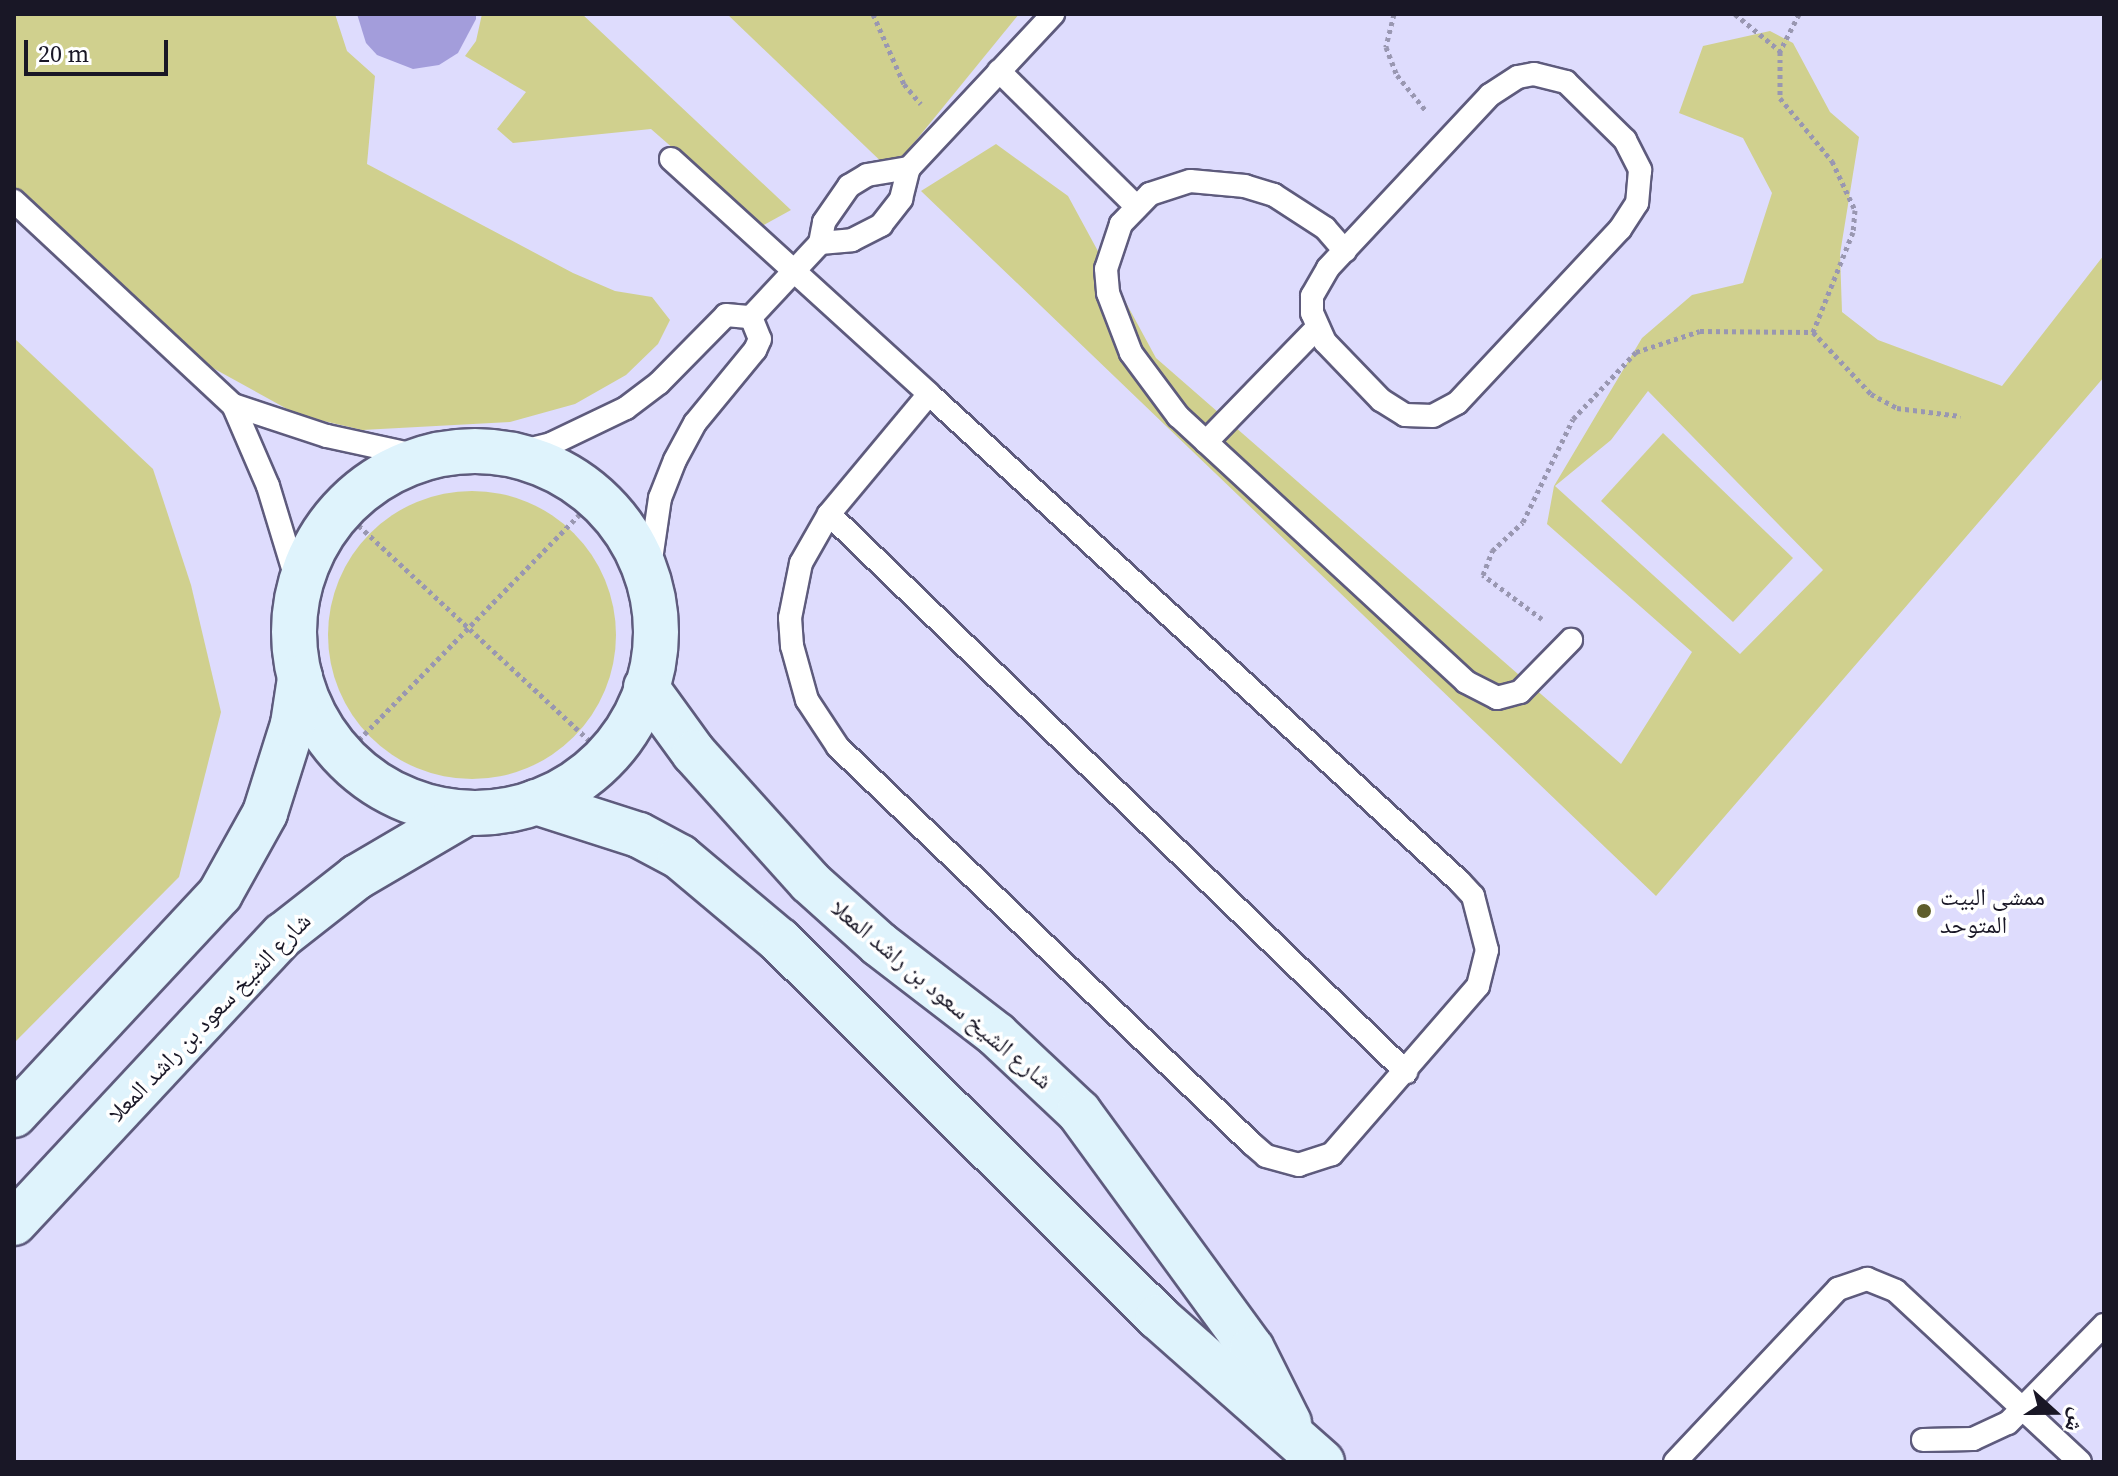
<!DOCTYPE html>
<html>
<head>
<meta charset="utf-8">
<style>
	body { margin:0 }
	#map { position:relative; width:2118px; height:1476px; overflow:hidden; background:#dedcfd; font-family:"Source Serif 4","Noto Naskh Arabic",serif }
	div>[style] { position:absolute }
	.green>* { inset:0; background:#d0d08e }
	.round { border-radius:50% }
	.building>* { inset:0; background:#a39ddb }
	.path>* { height:5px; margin-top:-2.5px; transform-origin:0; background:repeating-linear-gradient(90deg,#9997b1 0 4px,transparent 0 8px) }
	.roads { filter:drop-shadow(2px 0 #5e5b7d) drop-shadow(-2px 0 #5e5b7d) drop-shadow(0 2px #5e5b7d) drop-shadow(0 -2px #5e5b7d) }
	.lane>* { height:22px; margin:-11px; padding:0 11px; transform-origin:11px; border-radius:11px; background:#fff }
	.secondary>* { height:44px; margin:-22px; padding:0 22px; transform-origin:22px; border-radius:22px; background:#dff3fc }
	.secondary>.ring { margin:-22px; padding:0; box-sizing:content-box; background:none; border:44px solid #dff3fc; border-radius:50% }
	.dots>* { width:22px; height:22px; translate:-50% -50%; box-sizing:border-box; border:4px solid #fff; border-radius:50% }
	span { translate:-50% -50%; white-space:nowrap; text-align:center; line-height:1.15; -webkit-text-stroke:7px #fff; paint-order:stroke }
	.poi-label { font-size:24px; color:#191726 }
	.left { translate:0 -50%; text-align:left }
	.street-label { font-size:24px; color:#191726 }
	.frame { position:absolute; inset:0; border:16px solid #191726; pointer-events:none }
	.north { position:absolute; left:2014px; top:1372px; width:80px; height:80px; -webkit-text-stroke:6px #fff; paint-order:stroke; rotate:111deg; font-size:22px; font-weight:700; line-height:32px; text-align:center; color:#191726 }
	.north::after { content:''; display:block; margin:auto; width:28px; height:36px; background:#191726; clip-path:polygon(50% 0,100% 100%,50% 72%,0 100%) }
	.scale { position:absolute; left:24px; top:40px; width:144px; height:36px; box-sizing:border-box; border:4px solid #191726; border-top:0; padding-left:10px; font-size:24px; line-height:28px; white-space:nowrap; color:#191726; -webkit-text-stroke:6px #fff; paint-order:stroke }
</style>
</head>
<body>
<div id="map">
	<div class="green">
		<i style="clip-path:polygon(14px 14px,335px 14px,347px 51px,375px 76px,367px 164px,573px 273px,615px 291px,652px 297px,670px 320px,658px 344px,626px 375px,575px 404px,510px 422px,362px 430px,298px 415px,191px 356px,14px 193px)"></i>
		<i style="clip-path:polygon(482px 14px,582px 14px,791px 210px,762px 226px,651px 129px,513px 143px,497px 129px,526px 92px,465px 56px,476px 41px)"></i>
		<i style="clip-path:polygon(727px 14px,1019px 14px,891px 171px)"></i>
		<i style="clip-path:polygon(evenodd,1770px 31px,1793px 43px,1830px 112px,1859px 137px,1840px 254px,1842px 312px,1878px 340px,2002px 386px,2104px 255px,2104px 377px,1656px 896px,921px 191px,996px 144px,1068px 196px,1156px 358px,1621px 764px,1692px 652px,1547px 524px,1554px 486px,1642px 338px,1692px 295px,1743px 283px,1772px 193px,1743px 138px,1679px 113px,1703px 46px,1770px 31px,1648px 391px,1823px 570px,1740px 654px,1555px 486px,1611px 440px,1648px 391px)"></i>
		<i style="clip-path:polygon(14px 338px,153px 469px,191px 585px,221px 712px,179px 877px,14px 1043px)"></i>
		<i style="clip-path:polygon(1663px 433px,1793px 558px,1733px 622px,1601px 501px)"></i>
		<i class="round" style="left:328px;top:491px;width:288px;height:288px"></i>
	</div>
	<div class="building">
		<i style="clip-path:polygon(357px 14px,476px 14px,476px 19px,458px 53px,439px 65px,413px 69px,377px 55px,366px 43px)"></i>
	</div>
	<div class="path">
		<i style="left:873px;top:14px;width:77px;rotate:66.1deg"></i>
		<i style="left:904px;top:84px;width:26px;rotate:50deg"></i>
		<i style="left:1394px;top:14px;width:34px;rotate:104deg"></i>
		<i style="left:1386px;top:47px;width:30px;rotate:69deg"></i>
		<i style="left:1397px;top:75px;width:46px;rotate:51.1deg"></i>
		<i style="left:1735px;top:14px;width:58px;rotate:39.4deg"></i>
		<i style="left:1799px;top:14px;width:42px;rotate:117.2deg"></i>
		<i style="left:1780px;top:51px;width:47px;rotate:90deg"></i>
		<i style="left:1780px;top:98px;width:82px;rotate:50.5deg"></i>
		<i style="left:1832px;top:161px;width:54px;rotate:64.9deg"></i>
		<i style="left:1855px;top:210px;width:22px;rotate:95deg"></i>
		<i style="left:1853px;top:232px;width:108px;rotate:111.8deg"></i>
		<i style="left:341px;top:509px;width:362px;rotate:43deg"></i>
		<i style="left:1542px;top:619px;width:74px;rotate:-143.3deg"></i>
		<i style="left:1483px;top:575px;width:26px;rotate:-69deg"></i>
		<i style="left:1492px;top:551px;width:42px;rotate:-43.1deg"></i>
		<i style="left:1523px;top:522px;width:114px;rotate:-64.1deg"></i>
		<i style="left:1573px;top:419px;width:92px;rotate:-46.8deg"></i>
		<i style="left:1636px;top:352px;width:67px;rotate:-18.2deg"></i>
		<i style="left:1700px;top:331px;width:113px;rotate:0.5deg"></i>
		<i style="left:1813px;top:332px;width:85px;rotate:46.9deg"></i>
		<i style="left:1871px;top:394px;width:30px;rotate:28deg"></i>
		<i style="left:1897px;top:408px;width:64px;rotate:7.1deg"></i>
		<i style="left:342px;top:757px;width:364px;rotate:-45.6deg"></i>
	</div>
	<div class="roads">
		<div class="lane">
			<i style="left:999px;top:71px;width:192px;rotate:44.6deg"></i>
			<i style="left:1534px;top:74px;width:33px;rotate:14deg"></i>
			<i style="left:1566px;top:82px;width:83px;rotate:44.5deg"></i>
			<i style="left:1625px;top:140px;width:34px;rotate:63deg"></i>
			<i style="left:1640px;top:170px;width:33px;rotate:95deg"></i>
			<i style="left:1637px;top:203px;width:31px;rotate:123deg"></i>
			<i style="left:1620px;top:229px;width:238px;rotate:133.1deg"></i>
			<i style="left:1457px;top:403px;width:27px;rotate:152deg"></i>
			<i style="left:1433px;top:416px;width:28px;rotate:-178deg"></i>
			<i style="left:1405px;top:415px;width:28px;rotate:-148deg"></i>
			<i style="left:1381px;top:400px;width:81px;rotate:-134deg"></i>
			<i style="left:1325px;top:342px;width:32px;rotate:-114deg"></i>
			<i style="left:1312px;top:313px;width:17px;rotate:-90deg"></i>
			<i style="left:1312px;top:296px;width:32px;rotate:-60deg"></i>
			<i style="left:1328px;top:268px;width:237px;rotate:-46.9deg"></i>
			<i style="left:1490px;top:95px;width:33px;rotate:-33deg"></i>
			<i style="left:1518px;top:77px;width:16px;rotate:-11deg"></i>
			<i style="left:671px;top:159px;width:349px;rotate:42.3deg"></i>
			<i style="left:929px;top:394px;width:721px;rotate:42.58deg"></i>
			<i style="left:1460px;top:882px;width:19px;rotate:47deg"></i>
			<i style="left:1473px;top:896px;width:56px;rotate:75.5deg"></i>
			<i style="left:1487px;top:950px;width:37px;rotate:104deg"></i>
			<i style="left:1478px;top:986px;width:223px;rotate:131deg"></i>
			<i style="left:1332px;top:1154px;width:35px;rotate:162deg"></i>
			<i style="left:1299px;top:1165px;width:34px;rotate:-165deg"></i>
			<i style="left:1266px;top:1156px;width:18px;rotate:-139deg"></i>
			<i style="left:1252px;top:1144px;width:574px;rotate:-136.2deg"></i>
			<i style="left:838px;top:747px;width:56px;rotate:-123.4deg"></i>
			<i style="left:807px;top:700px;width:56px;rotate:-105.5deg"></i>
			<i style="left:792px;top:646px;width:28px;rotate:-94deg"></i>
			<i style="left:790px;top:618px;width:56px;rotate:-78.7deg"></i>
			<i style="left:801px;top:563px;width:56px;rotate:-60.3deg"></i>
			<i style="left:829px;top:514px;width:156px;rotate:-50.2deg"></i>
			<i style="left:14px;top:201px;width:299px;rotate:43deg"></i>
			<i style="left:233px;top:405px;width:88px;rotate:66.6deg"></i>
			<i style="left:268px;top:486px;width:107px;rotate:73.1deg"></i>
			<i style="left:820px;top:243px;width:32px;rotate:-5deg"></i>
			<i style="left:852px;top:240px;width:33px;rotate:-27deg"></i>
			<i style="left:881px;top:225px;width:33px;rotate:-52deg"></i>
			<i style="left:901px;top:199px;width:32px;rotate:-76deg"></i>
			<i style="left:909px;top:168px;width:211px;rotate:-46.9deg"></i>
			<i style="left:1345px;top:251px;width:30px;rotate:-131deg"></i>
			<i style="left:1325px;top:228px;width:61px;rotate:-147.1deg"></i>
			<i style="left:1274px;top:195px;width:30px;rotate:-163deg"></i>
			<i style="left:1245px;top:186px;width:55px;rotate:-174.8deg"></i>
			<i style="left:1190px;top:181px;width:42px;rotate:162deg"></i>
			<i style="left:1150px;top:194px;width:42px;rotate:134deg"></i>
			<i style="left:1121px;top:224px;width:47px;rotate:108.4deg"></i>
			<i style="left:1106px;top:269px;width:24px;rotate:85deg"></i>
			<i style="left:1108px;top:293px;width:64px;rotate:69deg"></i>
			<i style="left:1131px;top:353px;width:79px;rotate:53.3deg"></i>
			<i style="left:1178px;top:416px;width:392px;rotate:42.7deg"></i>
			<i style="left:1466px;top:682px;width:35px;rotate:27deg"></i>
			<i style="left:1497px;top:698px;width:24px;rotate:-15deg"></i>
			<i style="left:1520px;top:692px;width:73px;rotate:-45.6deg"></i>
			<i style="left:751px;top:317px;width:101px;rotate:-47deg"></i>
			<i style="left:820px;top:243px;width:21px;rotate:-79deg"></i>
			<i style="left:824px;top:222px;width:44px;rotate:-55.2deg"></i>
			<i style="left:849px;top:186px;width:21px;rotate:-31deg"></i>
			<i style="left:867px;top:175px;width:43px;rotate:-9.5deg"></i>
			<i style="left:233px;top:405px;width:99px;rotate:18.3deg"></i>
			<i style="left:327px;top:436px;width:99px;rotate:12.2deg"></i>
			<i style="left:1206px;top:442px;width:158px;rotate:-45.8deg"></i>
			<i style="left:511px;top:454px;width:41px;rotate:-14deg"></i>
			<i style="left:551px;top:444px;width:83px;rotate:-25.6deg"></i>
			<i style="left:626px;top:408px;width:41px;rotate:-37.1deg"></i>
			<i style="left:659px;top:383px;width:95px;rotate:-45.4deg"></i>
			<i style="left:726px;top:315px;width:25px;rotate:5deg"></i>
			<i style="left:751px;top:317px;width:24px;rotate:68deg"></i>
			<i style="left:760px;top:339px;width:12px;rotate:114deg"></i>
			<i style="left:755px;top:350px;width:94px;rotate:129.4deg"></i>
			<i style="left:695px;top:423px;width:42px;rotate:118.4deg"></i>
			<i style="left:675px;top:460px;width:41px;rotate:111.5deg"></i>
			<i style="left:660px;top:498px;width:83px;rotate:98.3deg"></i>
			<i style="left:829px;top:514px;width:803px;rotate:44.04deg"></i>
			<i style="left:1923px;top:1440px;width:50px;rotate:-1.1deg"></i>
			<i style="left:1973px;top:1439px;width:38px;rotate:-25deg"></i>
			<i style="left:2008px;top:1423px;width:137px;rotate:-45.6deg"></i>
			<i style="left:1675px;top:1462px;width:238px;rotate:-46.7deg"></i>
			<i style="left:1838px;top:1289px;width:31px;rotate:-19deg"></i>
			<i style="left:1867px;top:1279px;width:31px;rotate:22deg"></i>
			<i style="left:1896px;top:1291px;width:251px;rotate:42.9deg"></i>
		</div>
		<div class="secondary">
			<i class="ring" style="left:294px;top:451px;width:318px;height:318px"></i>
			<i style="left:646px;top:687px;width:82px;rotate:54deg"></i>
			<i style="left:694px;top:753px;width:173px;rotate:48deg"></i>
			<i style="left:810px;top:882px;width:93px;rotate:41.9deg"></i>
			<i style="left:879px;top:944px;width:149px;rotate:37.6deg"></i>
			<i style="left:997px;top:1035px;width:112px;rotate:43.2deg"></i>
			<i style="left:1079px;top:1112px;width:293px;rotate:53.9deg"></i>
			<i style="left:1252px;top:1349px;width:83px;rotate:63.4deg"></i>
			<i style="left:536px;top:802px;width:108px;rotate:17.8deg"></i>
			<i style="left:639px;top:835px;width:47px;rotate:28.2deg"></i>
			<i style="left:680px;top:857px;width:129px;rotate:40deg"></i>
			<i style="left:779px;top:940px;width:535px;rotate:44.85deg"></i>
			<i style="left:1158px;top:1317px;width:219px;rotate:41.5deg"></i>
			<i style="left:14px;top:1115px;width:302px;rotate:-47deg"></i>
			<i style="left:220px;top:894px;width:93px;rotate:-60.9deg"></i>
			<i style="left:265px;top:813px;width:93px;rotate:-72.5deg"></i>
			<i style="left:293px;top:724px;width:47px;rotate:-81.3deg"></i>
			<i style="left:14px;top:1223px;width:394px;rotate:-47deg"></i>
			<i style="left:283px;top:935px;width:94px;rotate:-38.1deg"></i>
			<i style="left:357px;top:877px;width:126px;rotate:-30.4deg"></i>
		</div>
	</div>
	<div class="dots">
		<i style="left:1924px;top:911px;background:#5f5e2b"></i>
	</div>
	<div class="poi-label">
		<span class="left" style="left:1940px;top:911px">ممشى البيت<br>المتوحد</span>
	</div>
	<div class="street-label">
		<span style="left:942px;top:994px;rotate:40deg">شارع الشيخ سعود بن راشد المعلا</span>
		<span style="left:209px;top:1017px;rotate:-46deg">شارع الشيخ سعود بن راشد المعلا</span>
	</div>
	<div class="frame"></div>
	<div class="north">ش</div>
	<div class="scale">20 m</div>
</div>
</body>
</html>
